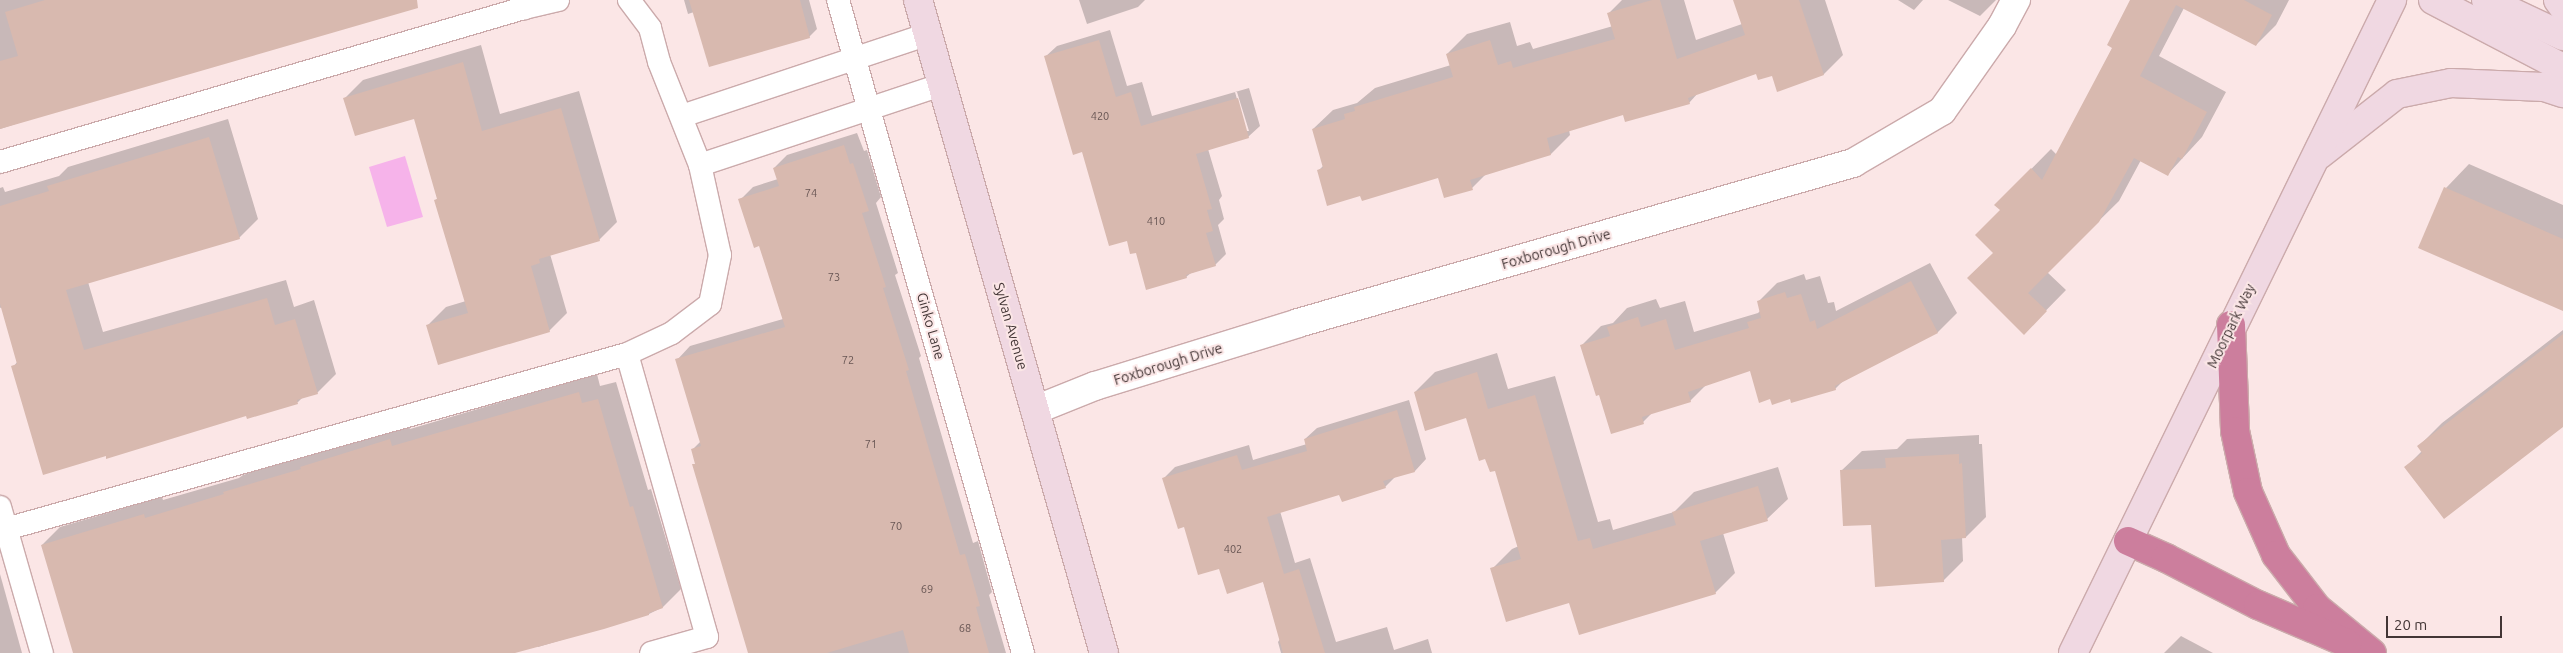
<!DOCTYPE html>
<html>
<head>
<meta charset="utf-8">
<style>
	body { margin:0 }
	#map { position:relative; width:2563px; height:653px; overflow:hidden; background:#fbe6e6; font-family:Ubuntu,sans-serif }
	div>[style] { position:absolute }
	.water>* { inset:0; background:#f6b3ea }
	.shadow>* { inset:0; background:#0003 }
	.building>* { inset:0; background:#d8b9af }
	.roads { filter:drop-shadow(1px 0 #cbaaab) drop-shadow(-1px 0 #cbaaab) drop-shadow(0 1px #cbaaab) drop-shadow(0 -1px #cbaaab) }
	.lane>* { height:22px; margin:-11px; padding:0 11px; transform-origin:11px; border-radius:11px; background:#fff }
	.street>* { height:28px; margin:-14px; padding:0 14px; transform-origin:14px; border-radius:14px; background:#fff }
	.secondary>* { height:28px; margin:-14px; padding:0 14px; transform-origin:14px; border-radius:14px; background:#f0d8e2 }
	.highway>* { height:28px; margin:-14px; padding:0 14px; transform-origin:14px; border-radius:14px; background:#cc7e9d }
	span { translate:-50% -50%; white-space:nowrap; text-align:center; line-height:1.15; -webkit-text-stroke:4px #fbe6e6; paint-order:stroke }
	.number-label { font-size:11px; color:#685654 }
	.number-label span { -webkit-text-stroke-width:0 }
	.street-label { font-size:14px; color:#423535 }
	.scale { position:absolute; left:2386px; top:616px; width:116px; height:22px; box-sizing:border-box; border:2px solid #423535; border-top:0; padding-left:6px; font-size:15px; line-height:18px; white-space:nowrap; color:#423535; -webkit-text-stroke:4px #fbe6e6; paint-order:stroke }
</style>
</head>
<body>
<div id="map">
	<div class="water">
		<i style="clip-path:polygon(405px 156px,423px 217px,387px 227px,369px 167px)"></i>
	</div>
	<div class="shadow">
		<i style="clip-path:polygon(0 0,398px 0,0 129px)"></i>
		<i style="clip-path:polygon(684px 0,809px 0,817px 29px,809px 37px,694px 12px,688px 14px)"></i>
		<i style="clip-path:polygon(1079px 0,1145px 0,1138px 7px,1087px 24px)"></i>
		<i style="clip-path:polygon(1622px 0,1684px 0,1696px 40px,1742px 24px,1734px 0,1825px 0,1843px 55px,1824px 74px,1778px 90px,1772px 74px,1757px 73px,1698px 93px,1689px 103px,1624px 114px,1569px 130px,1570px 135px,1551px 154px,1487px 173px,1472px 188px,1439px 177px,1361px 195px,1319px 170px,1324px 165px,1313px 129px,1333px 110px,1357px 103px,1375px 88px,1451px 65px,1447px 54px,1467px 34px,1510px 22px,1517px 46px,1530px 42px,1533px 49px,1613px 26px,1609px 13px)"></i>
		<i style="clip-path:polygon(1898px 0,1923px 0,1914px 10px)"></i>
		<i style="clip-path:polygon(1948px 0,1996px 0,1980px 16px)"></i>
		<i style="clip-path:polygon(2132px 0,2289px 0,2276px 25px,2256px 45px,2184px 8px,2159px 56px,2226px 92px,2202px 137px,2168px 174px,2141px 160px,2119px 201px,2047px 272px,2066px 290px,2024px 333px,1994px 253px,2002px 210px,1996px 205px,2051px 149px,2057px 155px,2113px 47px)"></i>
		<i style="clip-path:polygon(evenodd,1110px 30px,1127px 86px,1142px 82px,1152px 116px,1249px 88px,1260px 126px,1248px 137px,1208px 149px,1222px 196px,1219px 200px,1224px 219px,1218px 225px,1226px 254px,1215px 265px,1191px 273px,1186px 277px,1136px 251px,1127px 239px,1083px 151px,1045px 57px,1057px 46px,1110px 30px,1235px 92px,1237px 92px,1249px 131px,1246px 131px,1235px 92px)"></i>
		<i style="clip-path:polygon(481px 45px,500px 114px,579px 91px,617px 222px,599px 240px,550px 254px,567px 313px,549px 331px,428px 325px,446px 307px,466px 301px,436px 200px,438px 198px,415px 117px,345px 98px,363px 80px)"></i>
		<i style="clip-path:polygon(228px 119px,258px 219px,239px 238px,88px 282px,103px 332px,286px 280px,294px 307px,314px 300px,336px 374px,317px 393px,303px 397px,298px 402px,247px 415px,106px 455px,13px 367px,18px 361px,2px 307px,0 308px,0 188px,3px 187px,5px 192px,59px 176px,68px 167px)"></i>
		<i style="clip-path:polygon(857px 133px,864px 151px,867px 150px,881px 197px,876px 203px,898px 273px,895px 275px,921px 356px,919px 358px,973px 543px,978px 541px,992px 592px,989px 595px,1006px 653px,749px 653px,694px 465px,696px 463px,692px 450px,701px 441px,677px 360px,690px 346px,783px 319px,760px 245px,740px 200px,753px 187px,778px 179px,774px 168px,787px 155px)"></i>
		<i style="clip-path:polygon(2469px 164px,2563px 205px,2563px 309px,2446px 188px)"></i>
		<i style="clip-path:polygon(1930px 263px,1957px 313px,1938px 332px,1844px 380px,1835px 389px,1791px 397px,1771px 397px,1750px 370px,1707px 384px,1690px 401px,1653px 412px,1643px 422px,1600px 393px,1582px 345px,1601px 326px,1613px 323px,1627px 308px,1656px 299px,1660px 308px,1685px 301px,1694px 332px,1758px 313px,1760px 311px,1758px 302px,1777px 283px,1804px 274px,1806px 280px,1820px 276px,1828px 303px,1834px 302px,1836px 311px)"></i>
		<i style="clip-path:polygon(2563px 330px,2563px 425px,2406px 467px,2422px 451px,2419px 446px,2442px 423px)"></i>
		<i style="clip-path:polygon(1497px 353px,1508px 389px,1555px 376px,1598px 522px,1610px 519px,1613px 530px,1674px 512px,1694px 492px,1778px 467px,1788px 499px,1767px 519px,1723px 533px,1735px 573px,1715px 593px,1570px 602px,1492px 569px,1512px 549px,1519px 546px,1496px 469px,1466px 417px,1415px 392px,1435px 372px)"></i>
		<i style="clip-path:polygon(597px 374px,600px 386px,616px 382px,648px 490px,651px 489px,681px 589px,663px 607px,649px 614px,538px 647px,537px 645px,507px 653px,86px 653px,42px 545px,60px 527px,162px 497px,163px 500px,239px 478px,243px 475px,408px 422px,410px 429px)"></i>
		<i style="clip-path:polygon(1409px 400px,1426px 459px,1415px 471px,1396px 476px,1385px 487px,1340px 493px,1280px 511px,1295px 563px,1310px 558px,1336px 642px,1387px 627px,1394px 650px,1428px 639px,1432px 653px,1281px 653px,1278px 642px,1280px 639px,1263px 581px,1185px 526px,1164px 478px,1175px 467px,1249px 445px,1253px 460px,1307px 444px,1305px 439px,1317px 428px)"></i>
		<i style="clip-path:polygon(1979px 435px,1979px 444px,1982px 444px,1986px 517px,1966px 537px,1962px 537px,1963px 561px,1943px 581px,1873px 523px,1841px 471px,1862px 451px,1897px 449px,1907px 439px)"></i>
		<i style="clip-path:polygon(0 574px,22px 653px,0 653px)"></i>
		<i style="clip-path:polygon(2181px 636px,2213px 653px,2164px 653px)"></i>
	</div>
	<div class="building">
		<i style="clip-path:polygon(45px 0,417px 0,418px 8px,0 129px,0 61px,18px 56px,5px 12px)"></i>
		<i style="clip-path:polygon(689px 0,800px 0,810px 38px,709px 67px)"></i>
		<i style="clip-path:polygon(1652px 0,1660px 0,1677px 59px,1745px 35px,1733px 0,1799px 0,1824px 75px,1777px 92px,1772px 76px,1758px 80px,1756px 74px,1688px 98px,1690px 104px,1625px 122px,1623px 115px,1547px 138px,1551px 155px,1470px 180px,1473px 190px,1444px 198px,1438px 178px,1362px 201px,1360px 196px,1327px 206px,1317px 170px,1323px 168px,1312px 129px,1345px 119px,1344px 114px,1355px 111px,1354px 107px,1453px 77px,1446px 54px,1490px 40px,1498px 65px,1511px 61px,1513px 68px,1615px 39px,1607px 13px)"></i>
		<i style="clip-path:polygon(2130px 0,2244px 0,2272px 15px,2256px 46px,2176px 5px,2140px 76px,2207px 112px,2182px 159px,2178px 157px,2168px 176px,2134px 158px,2099px 222px,2028px 293px,2047px 311px,2024px 335px,1967px 278px,1993px 253px,1975px 235px,2000px 210px,1994px 205px,2031px 168px,2042px 180px,2112px 48px,2107px 45px)"></i>
		<i style="clip-path:polygon(1099px 40px,1116px 97px,1131px 92px,1141px 126px,1238px 98px,1249px 138px,1196px 154px,1212px 209px,1207px 210px,1213px 231px,1206px 233px,1216px 266px,1186px 275px,1187px 278px,1146px 290px,1136px 253px,1130px 254px,1127px 241px,1109px 246px,1082px 152px,1073px 155px,1044px 56px)"></i>
		<i style="clip-path:polygon(463px 62px,482px 131px,561px 108px,600px 241px,539px 259px,540px 263px,531px 266px,550px 332px,438px 365px,426px 325px,468px 313px,434px 200px,437px 199px,414px 119px,355px 136px,343px 98px)"></i>
		<i style="clip-path:polygon(209px 137px,240px 239px,66px 290px,84px 350px,267px 298px,275px 325px,295px 319px,318px 394px,297px 400px,298px 404px,247px 419px,246px 416px,106px 459px,106px 456px,43px 475px,11px 366px,17px 364px,0 304px,0 206px,49px 191px,47px 186px)"></i>
		<i style="clip-path:polygon(844px 145px,850px 164px,853px 163px,869px 211px,862px 213px,886px 287px,883px 288px,909px 370px,906px 371px,960px 555px,965px 554px,980px 606px,976px 607px,989px 653px,909px 653px,903px 630px,827px 653px,748px 653px,692px 464px,695px 464px,691px 449px,701px 446px,675px 359px,785px 327px,759px 246px,754px 248px,738px 199px,779px 186px,773px 168px)"></i>
		<i style="clip-path:polygon(2444px 187px,2563px 239px,2563px 311px,2418px 248px)"></i>
		<i style="clip-path:polygon(1911px 281px,1938px 333px,1835px 386px,1836px 390px,1791px 403px,1790px 399px,1772px 405px,1770px 399px,1759px 403px,1750px 371px,1688px 392px,1691px 402px,1642px 417px,1644px 424px,1611px 434px,1599px 395px,1596px 396px,1580px 345px,1610px 336px,1607px 327px,1638px 317px,1641px 327px,1666px 319px,1675px 350px,1749px 328px,1747px 322px,1761px 318px,1757px 301px,1785px 292px,1787px 298px,1801px 294px,1810px 322px,1815px 320px,1817px 329px)"></i>
		<i style="clip-path:polygon(2563px 334px,2563px 427px,2444px 519px,2404px 467px,2422px 453px,2417px 446px)"></i>
		<i style="clip-path:polygon(1477px 372px,1488px 409px,1535px 395px,1578px 541px,1590px 538px,1593px 549px,1676px 525px,1672px 512px,1758px 486px,1768px 521px,1700px 541px,1716px 594px,1579px 635px,1569px 603px,1506px 622px,1490px 568px,1521px 559px,1495px 471px,1490px 472px,1485px 459px,1479px 461px,1466px 418px,1425px 431px,1414px 392px)"></i>
		<i style="clip-path:polygon(579px 392px,582px 403px,598px 399px,630px 507px,633px 506px,663px 608px,649px 613px,649px 615px,604px 629px,515px 653px,73px 653px,41px 545px,144px 514px,145px 518px,224px 494px,223px 492px,301px 469px,300px 467px,390px 439px,392px 446px)"></i>
		<i style="clip-path:polygon(1397px 410px,1415px 472px,1383px 481px,1386px 488px,1342px 502px,1339px 495px,1267px 517px,1284px 574px,1299px 569px,1325px 653px,1283px 653px,1263px 582px,1227px 594px,1219px 569px,1198px 575px,1184px 527px,1178px 529px,1162px 478px,1237px 455px,1242px 470px,1307px 451px,1304px 439px)"></i>
		<i style="clip-path:polygon(1959px 454px,1959px 464px,1962px 463px,1966px 538px,1941px 540px,1944px 582px,1875px 587px,1871px 525px,1843px 526px,1840px 470px,1886px 468px,1885px 458px)"></i>
	</div>
	<div class="roads">
		<div class="lane">
			<i style="left:521px;top:0;width:9px;rotate:69deg"></i>
			<i style="left:524px;top:8px;width:35px;rotate:-13deg"></i>
			<i style="left:629px;top:0;width:35px;rotate:53deg"></i>
			<i style="left:650px;top:28px;width:35px;rotate:75deg"></i>
			<i style="left:659px;top:62px;width:111px;rotate:68.3deg"></i>
			<i style="left:700px;top:165px;width:92px;rotate:77.5deg"></i>
			<i style="left:720px;top:255px;width:50px;rotate:101.5deg"></i>
			<i style="left:710px;top:304px;width:48px;rotate:142.7deg"></i>
			<i style="left:672px;top:333px;width:50px;rotate:155deg"></i>
			<i style="left:627px;top:354px;width:294px;rotate:74.2deg"></i>
			<i style="left:707px;top:637px;width:58px;rotate:164.1deg"></i>
			<i style="left:838px;top:0;width:679px;rotate:74.18deg"></i>
			<i style="left:682px;top:116px;width:259px;rotate:-18.4deg"></i>
			<i style="left:0;top:162px;width:546px;rotate:-16.38deg"></i>
			<i style="left:700px;top:165px;width:256px;rotate:-18.4deg"></i>
			<i style="left:0;top:507px;width:152px;rotate:74deg"></i>
			<i style="left:6px;top:529px;width:645px;rotate:-15.74deg"></i>
		</div>
		<div class="street">
			<i style="left:1035px;top:410px;width:65px;rotate:-21.8deg"></i>
			<i style="left:1095px;top:386px;width:213px;rotate:-17.2deg"></i>
			<i style="left:1298px;top:323px;width:578px;rotate:-16.08deg"></i>
			<i style="left:1853px;top:163px;width:103px;rotate:-30.3deg"></i>
			<i style="left:1942px;top:111px;width:104px;rotate:-54.8deg"></i>
			<i style="left:2002px;top:26px;width:30px;rotate:-62deg"></i>
		</div>
		<div class="secondary">
			<i style="left:918px;top:0;width:679px;rotate:74.1deg"></i>
			<i style="left:2433px;top:0;width:147px;rotate:27.6deg"></i>
			<i style="left:2486px;top:0;width:85px;rotate:25.1deg"></i>
			<i style="left:2558px;top:0;width:9px;rotate:54deg"></i>
			<i style="left:2319px;top:155px;width:99px;rotate:-38deg"></i>
			<i style="left:2397px;top:94px;width:55px;rotate:-11.5deg"></i>
			<i style="left:2451px;top:83px;width:93px;rotate:2.5deg"></i>
			<i style="left:2544px;top:87px;width:20px;rotate:18deg"></i>
			<i style="left:2073px;top:653px;width:727px;rotate:-63.96deg"></i>
		</div>
		<div class="highway">
			<i style="left:2231px;top:325px;width:106px;rotate:87.8deg"></i>
			<i style="left:2235px;top:431px;width:62px;rotate:78deg"></i>
			<i style="left:2248px;top:492px;width:69px;rotate:66deg"></i>
			<i style="left:2276px;top:555px;width:67px;rotate:52.3deg"></i>
			<i style="left:2317px;top:608px;width:71px;rotate:39.3deg"></i>
			<i style="left:2128px;top:541px;width:42px;rotate:24.1deg"></i>
			<i style="left:2166px;top:558px;width:103px;rotate:27.1deg"></i>
			<i style="left:2258px;top:605px;width:97px;rotate:23.1deg"></i>
		</div>
	</div>
	<div class="number-label">
		<span style="left:1100px;top:116px">420</span>
		<span style="left:811px;top:193px">74</span>
		<span style="left:1156px;top:221px">410</span>
		<span style="left:834px;top:277px">73</span>
		<span style="left:848px;top:360px">72</span>
		<span style="left:871px;top:444px">71</span>
		<span style="left:896px;top:526px">70</span>
		<span style="left:1233px;top:549px">402</span>
		<span style="left:927px;top:589px">69</span>
		<span style="left:965px;top:628px">68</span>
	</div>
	<div class="street-label">
		<span style="left:1556px;top:249px;rotate:-16deg">Foxborough Drive</span>
		<span style="left:931px;top:326px;rotate:74deg">Ginko Lane</span>
		<span style="left:1011px;top:326px;rotate:74deg">Sylvan Avenue</span>
		<span style="left:2231px;top:326px;rotate:-64deg">Moorpark Way</span>
		<span style="left:1168px;top:364px;rotate:-17deg">Foxborough Drive</span>
	</div>
	<div class="scale">20 m</div>
</div>
</body>
</html>
